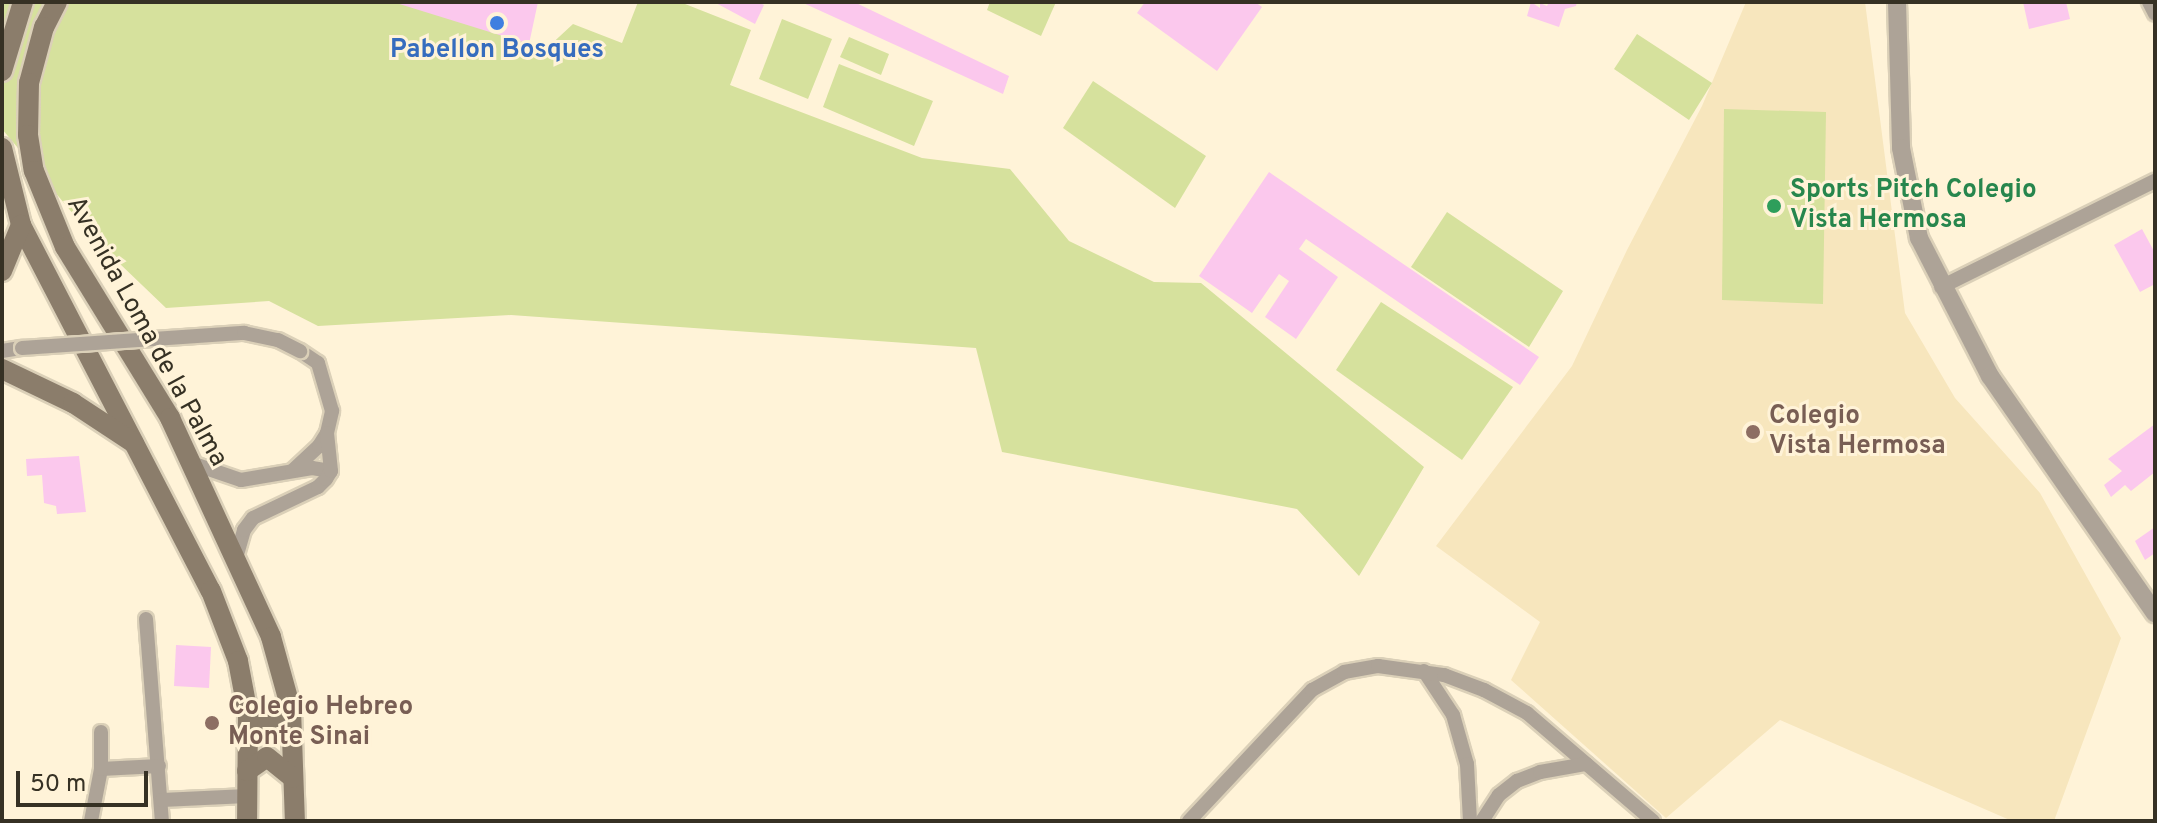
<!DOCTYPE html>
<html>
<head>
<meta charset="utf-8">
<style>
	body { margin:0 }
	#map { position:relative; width:2157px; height:823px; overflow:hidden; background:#fff3d8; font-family:Overpass,sans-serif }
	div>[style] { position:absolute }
	.built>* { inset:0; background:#f7e6bd }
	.green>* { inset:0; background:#d6e19d }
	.building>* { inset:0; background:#fbc8ed }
	.roads { filter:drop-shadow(2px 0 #dbd0b8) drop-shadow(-2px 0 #dbd0b8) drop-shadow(0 2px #dbd0b8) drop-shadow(0 -2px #dbd0b8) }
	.minor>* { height:14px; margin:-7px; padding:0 7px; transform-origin:7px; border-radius:7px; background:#ada397 }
	.tertiary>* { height:18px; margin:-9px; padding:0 9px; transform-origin:9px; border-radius:9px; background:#ada397 }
	.secondary>* { height:20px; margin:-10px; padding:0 10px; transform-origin:10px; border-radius:10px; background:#8b7d6b }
	.bridges { filter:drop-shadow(2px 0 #dbd0b8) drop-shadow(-2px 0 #dbd0b8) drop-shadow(0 2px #dbd0b8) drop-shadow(0 -2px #dbd0b8) }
	.minor-bridge>* { height:14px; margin:-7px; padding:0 7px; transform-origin:7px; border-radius:7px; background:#ada397 }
	.dots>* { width:22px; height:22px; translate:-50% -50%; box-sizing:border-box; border:4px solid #fff3d8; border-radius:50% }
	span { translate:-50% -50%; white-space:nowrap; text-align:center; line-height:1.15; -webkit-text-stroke:6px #fff3d8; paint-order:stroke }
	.shop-label { font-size:26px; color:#366cbe; font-weight:700 }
	.leisure-label { font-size:26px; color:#27864d; font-weight:700 }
	.left { translate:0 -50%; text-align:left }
	.street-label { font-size:26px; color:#363124 }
	.education-label { font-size:26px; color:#785e54; font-weight:700 }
	.frame { position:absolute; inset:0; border:4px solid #363124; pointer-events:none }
	.scale { position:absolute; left:16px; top:771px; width:132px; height:36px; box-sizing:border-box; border:4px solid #363124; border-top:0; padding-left:10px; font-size:24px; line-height:28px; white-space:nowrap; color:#363124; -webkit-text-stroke:6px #fff3d8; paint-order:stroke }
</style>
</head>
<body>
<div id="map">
	<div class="built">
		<i style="clip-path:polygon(1746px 2px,1865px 2px,1905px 313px,1955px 398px,2040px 493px,2121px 638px,2054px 821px,2012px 821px,1780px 720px,1666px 818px,1511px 680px,1540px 622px,1436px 546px,1572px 366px,1627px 250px,1702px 106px)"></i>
	</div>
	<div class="green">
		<i style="clip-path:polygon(2px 2px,404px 2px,546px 49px,573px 24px,622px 43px,638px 2px,680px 2px,751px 30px,730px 85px,922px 158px,1010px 169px,1069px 241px,1154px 282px,1201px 283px,1424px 467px,1359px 576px,1297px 509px,1002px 452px,976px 348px,511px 315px,318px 326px,269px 301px,166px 308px,95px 240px,2px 129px)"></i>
		<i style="clip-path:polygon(990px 2px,1056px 2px,1041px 36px,987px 10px)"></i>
		<i style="clip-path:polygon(782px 19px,832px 39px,808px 99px,759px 79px)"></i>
		<i style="clip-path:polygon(1637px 34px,1712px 83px,1689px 120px,1614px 69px)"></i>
		<i style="clip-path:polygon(849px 37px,889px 54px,881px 75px,840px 57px)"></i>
		<i style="clip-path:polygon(839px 64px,933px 101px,914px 146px,823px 107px)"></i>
		<i style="clip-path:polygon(1093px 81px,1206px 156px,1175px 208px,1063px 128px)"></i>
		<i style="clip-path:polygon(1724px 109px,1826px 112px,1823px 304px,1722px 300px)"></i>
		<i style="clip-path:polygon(1447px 212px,1563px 291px,1529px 347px,1411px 267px)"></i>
		<i style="clip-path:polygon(1381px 302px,1513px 387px,1462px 460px,1336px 370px)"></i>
	</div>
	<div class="building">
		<i style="clip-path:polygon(393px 2px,538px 2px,529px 44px)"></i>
		<i style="clip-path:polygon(714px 2px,758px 2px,764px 5px,755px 24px)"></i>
		<i style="clip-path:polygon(801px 2px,854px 2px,1009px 76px,1003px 94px)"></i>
		<i style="clip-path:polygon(1145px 2px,1255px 2px,1262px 7px,1217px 71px,1137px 13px)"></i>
		<i style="clip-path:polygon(1531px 2px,1540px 8px,1540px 3px,1547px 6px,1549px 2px,1577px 2px,1576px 6px,1565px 9px,1559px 27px,1527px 16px)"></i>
		<i style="clip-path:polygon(2023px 2px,2066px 2px,2070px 19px,2029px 29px)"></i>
		<i style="clip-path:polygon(1269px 172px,1539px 357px,1520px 385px,1306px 239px,1299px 249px,1338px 277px,1296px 339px,1265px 317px,1289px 281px,1279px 274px,1252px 313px,1199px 276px)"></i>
		<i style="clip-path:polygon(2142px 229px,2155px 253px,2155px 284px,2140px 292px,2114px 245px)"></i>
		<i style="clip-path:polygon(2155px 424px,2155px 472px,2131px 491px,2125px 485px,2111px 497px,2104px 485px,2122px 471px,2108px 459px)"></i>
		<i style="clip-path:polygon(79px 456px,86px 512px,57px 514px,56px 506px,44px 503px,42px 475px,27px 476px,26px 459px)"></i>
		<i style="clip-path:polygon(2155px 527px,2155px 553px,2145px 560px,2135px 541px)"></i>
		<i style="clip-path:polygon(176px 645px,211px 647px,209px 688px,174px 686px)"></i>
	</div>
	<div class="roads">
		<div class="minor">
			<i style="left:2149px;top:2px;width:13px;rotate:63deg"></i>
			<i style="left:1941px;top:287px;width:239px;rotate:-26.4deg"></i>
			<i style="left:2px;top:351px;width:20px;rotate:-9deg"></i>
			<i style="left:191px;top:463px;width:53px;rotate:18.8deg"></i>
			<i style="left:241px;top:480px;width:72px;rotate:-9.6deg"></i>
			<i style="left:312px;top:468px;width:19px;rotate:9deg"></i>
			<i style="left:292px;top:471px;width:37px;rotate:-43deg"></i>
			<i style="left:319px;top:446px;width:15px;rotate:-58deg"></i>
			<i style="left:327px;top:433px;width:23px;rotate:-77deg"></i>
			<i style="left:332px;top:411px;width:50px;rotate:-106.3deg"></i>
			<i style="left:318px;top:363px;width:22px;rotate:-146deg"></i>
			<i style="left:236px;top:558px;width:29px;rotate:-74deg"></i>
			<i style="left:244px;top:530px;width:15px;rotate:-53deg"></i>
			<i style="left:253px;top:518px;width:72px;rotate:-25.5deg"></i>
			<i style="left:318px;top:487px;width:11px;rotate:-45deg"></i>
			<i style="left:326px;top:479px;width:9px;rotate:-58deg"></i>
			<i style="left:331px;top:471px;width:38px;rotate:-96deg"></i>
			<i style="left:146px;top:619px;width:203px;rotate:85.5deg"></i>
			<i style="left:1424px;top:671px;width:53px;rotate:56.6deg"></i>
			<i style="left:1453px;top:715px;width:51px;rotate:74.1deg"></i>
			<i style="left:1467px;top:764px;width:57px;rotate:87deg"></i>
			<i style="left:101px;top:769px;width:58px;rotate:-3deg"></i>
			<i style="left:162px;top:800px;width:85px;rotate:-2.7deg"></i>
			<i style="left:91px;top:821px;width:53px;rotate:-79.1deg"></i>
			<i style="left:101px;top:769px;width:37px;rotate:-90deg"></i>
			<i style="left:1189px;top:821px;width:180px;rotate:-46.8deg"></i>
			<i style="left:1312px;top:690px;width:37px;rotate:-29deg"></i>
			<i style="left:1344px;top:672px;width:35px;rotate:-10deg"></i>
			<i style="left:1378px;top:666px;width:67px;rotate:7.8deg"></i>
			<i style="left:1444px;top:675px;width:43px;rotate:20.6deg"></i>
			<i style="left:1484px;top:690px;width:49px;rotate:28.1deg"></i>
			<i style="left:1527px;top:713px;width:166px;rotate:40.6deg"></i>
			<i style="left:1482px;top:821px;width:31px;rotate:-57deg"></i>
			<i style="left:1499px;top:795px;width:23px;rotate:-38deg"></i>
			<i style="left:1517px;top:781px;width:25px;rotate:-21deg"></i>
			<i style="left:1540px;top:772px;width:47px;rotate:-9.9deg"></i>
		</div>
		<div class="tertiary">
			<i style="left:1897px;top:2px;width:146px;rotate:88.4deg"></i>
			<i style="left:1901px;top:148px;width:92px;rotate:78.7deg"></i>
			<i style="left:1919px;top:238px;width:155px;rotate:62.8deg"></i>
			<i style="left:1990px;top:376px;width:289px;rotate:55.2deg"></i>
		</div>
		<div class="secondary">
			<i style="left:57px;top:2px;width:28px;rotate:117deg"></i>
			<i style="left:44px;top:27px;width:58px;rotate:105deg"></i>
			<i style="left:29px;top:83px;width:52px;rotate:91.1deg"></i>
			<i style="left:28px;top:135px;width:36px;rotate:81deg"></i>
			<i style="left:34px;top:171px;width:82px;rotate:67.8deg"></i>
			<i style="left:65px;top:247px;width:201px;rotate:58.4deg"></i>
			<i style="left:170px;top:418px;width:241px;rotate:65.2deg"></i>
			<i style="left:271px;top:637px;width:75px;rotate:74.5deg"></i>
			<i style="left:291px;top:709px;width:112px;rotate:88deg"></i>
			<i style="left:2px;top:71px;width:72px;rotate:-73.1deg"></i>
			<i style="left:2px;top:148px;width:79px;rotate:76.1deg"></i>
			<i style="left:21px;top:225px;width:412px;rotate:62.6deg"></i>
			<i style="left:211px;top:591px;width:75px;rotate:68.9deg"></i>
			<i style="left:238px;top:661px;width:54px;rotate:79.3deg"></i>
			<i style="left:248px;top:714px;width:107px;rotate:90.5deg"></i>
			<i style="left:2px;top:271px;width:50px;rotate:-67.6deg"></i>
			<i style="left:2px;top:369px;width:79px;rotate:25.6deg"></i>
			<i style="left:73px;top:403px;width:73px;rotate:33.3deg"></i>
			<i style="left:248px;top:714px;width:22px;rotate:32deg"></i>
			<i style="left:267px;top:726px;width:12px;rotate:-20deg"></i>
			<i style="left:278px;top:722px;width:18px;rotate:-45deg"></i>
			<i style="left:247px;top:771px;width:24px;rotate:-35deg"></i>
			<i style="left:267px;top:757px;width:33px;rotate:39deg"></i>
		</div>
	</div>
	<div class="bridges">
		<div class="minor-bridge">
			<i style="left:22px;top:348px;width:223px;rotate:-3.9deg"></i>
			<i style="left:244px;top:333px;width:35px;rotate:12deg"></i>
			<i style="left:278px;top:340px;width:25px;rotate:27deg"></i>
		</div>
	</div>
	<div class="dots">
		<i style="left:497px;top:23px;background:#3f7fe0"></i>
		<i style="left:1774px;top:206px;background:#2e9e5b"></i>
		<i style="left:1753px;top:432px;background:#8d6e63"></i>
		<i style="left:212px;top:723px;background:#8d6e63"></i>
	</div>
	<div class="shop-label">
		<span style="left:497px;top:51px">Pabellon Bosques</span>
	</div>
	<div class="leisure-label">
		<span class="left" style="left:1790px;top:206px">Sports Pitch Colegio<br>Vista Hermosa</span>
	</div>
	<div class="street-label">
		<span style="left:146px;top:332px;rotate:61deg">Avenida Loma de la Palma</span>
	</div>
	<div class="education-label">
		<span class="left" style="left:1769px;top:432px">Colegio<br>Vista Hermosa</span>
		<span class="left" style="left:228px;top:723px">Colegio Hebreo<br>Monte Sinai</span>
	</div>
	<div class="frame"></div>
	<div class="scale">50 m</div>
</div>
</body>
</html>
